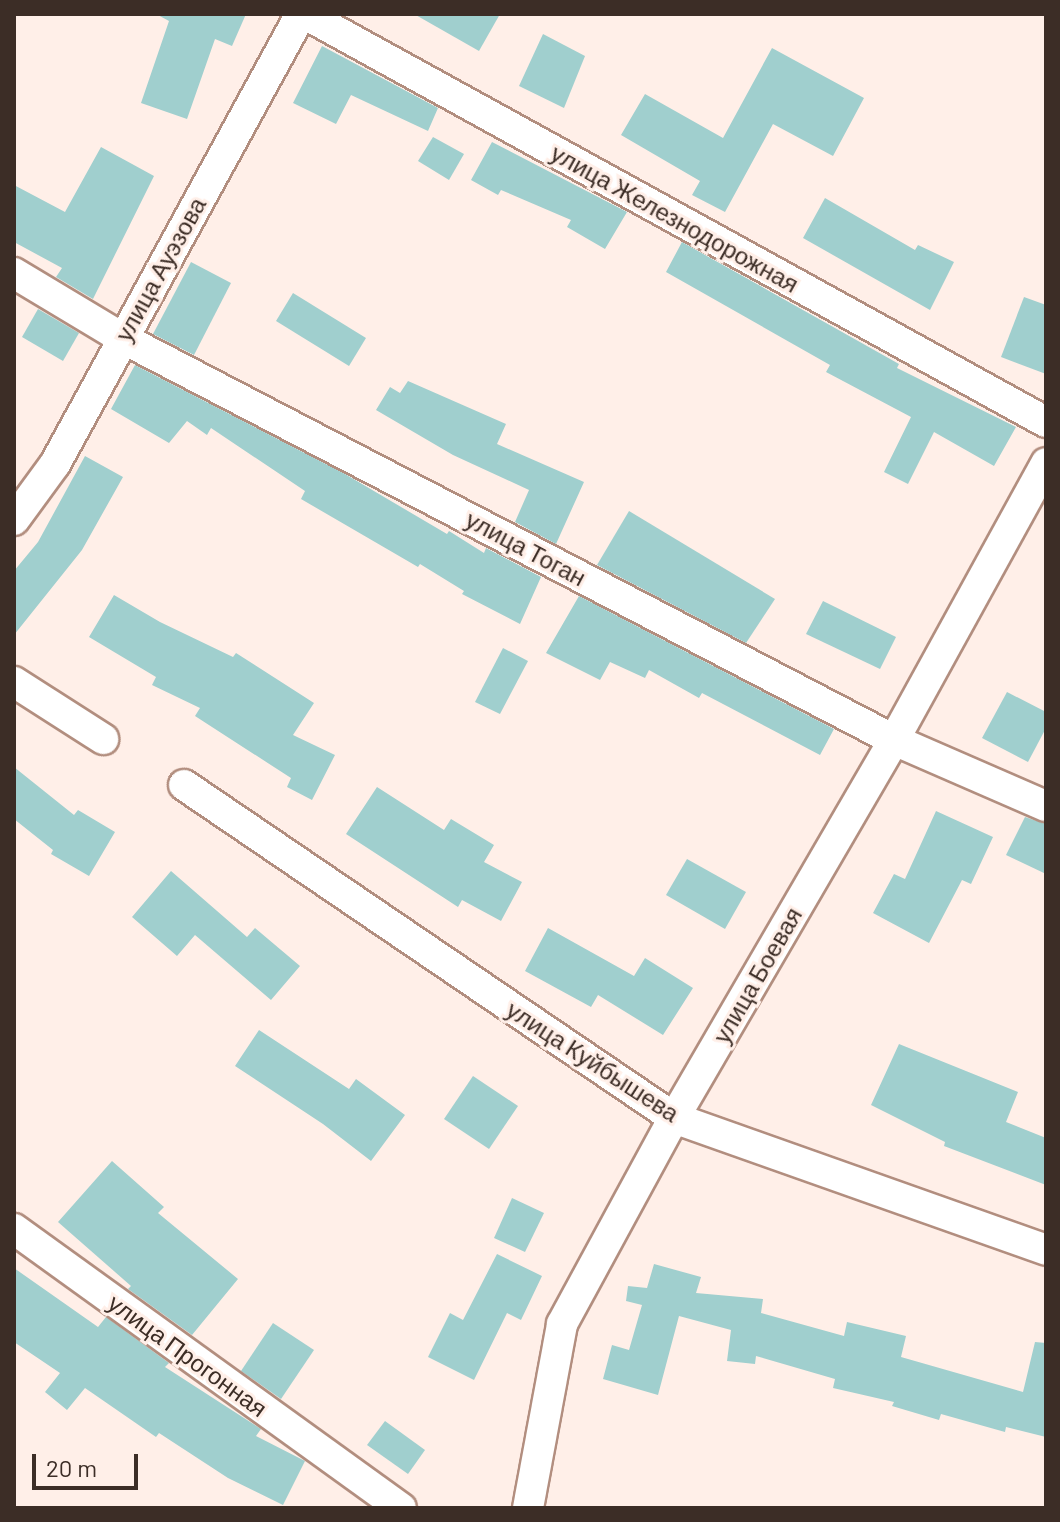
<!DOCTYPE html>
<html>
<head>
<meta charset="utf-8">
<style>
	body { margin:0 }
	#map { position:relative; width:1060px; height:1522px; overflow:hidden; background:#ffefe8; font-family:Barlow,sans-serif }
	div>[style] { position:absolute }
	.building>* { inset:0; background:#a0cfce }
	.roads { filter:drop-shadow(2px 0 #b28e7f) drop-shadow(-2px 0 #b28e7f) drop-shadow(0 2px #b28e7f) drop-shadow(0 -2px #b28e7f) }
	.minor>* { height:30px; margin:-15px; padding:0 15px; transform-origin:15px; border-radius:15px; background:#fff }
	span { translate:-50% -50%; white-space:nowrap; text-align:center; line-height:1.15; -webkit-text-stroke:6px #ffefe8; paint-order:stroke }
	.street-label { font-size:24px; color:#3c2d26 }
	.frame { position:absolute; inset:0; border:16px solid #3c2d26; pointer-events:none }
	.scale { position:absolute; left:32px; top:1454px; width:106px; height:36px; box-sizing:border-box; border:4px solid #3c2d26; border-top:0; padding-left:10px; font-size:24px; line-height:28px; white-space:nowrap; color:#3c2d26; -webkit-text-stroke:6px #ffefe8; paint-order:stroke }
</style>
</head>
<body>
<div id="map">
	<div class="building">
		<i style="clip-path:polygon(156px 14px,246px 14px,232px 46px,215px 39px,187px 119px,141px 103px,169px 21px)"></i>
		<i style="clip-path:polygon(414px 14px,500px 14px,479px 51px)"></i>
		<i style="clip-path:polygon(543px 34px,585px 56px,564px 108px,519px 86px)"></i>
		<i style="clip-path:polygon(322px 46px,438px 108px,428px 131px,351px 95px,336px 124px,293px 103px)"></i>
		<i style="clip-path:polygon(772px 48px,864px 98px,833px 156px,773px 124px,725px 212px,692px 195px,700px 181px,621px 135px,645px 94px,723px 138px)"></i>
		<i style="clip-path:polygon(433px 137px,464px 154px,449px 180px,418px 161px)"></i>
		<i style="clip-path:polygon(492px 142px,627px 212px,605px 249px,567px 227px,571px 220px,501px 190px,498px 195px,471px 180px)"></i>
		<i style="clip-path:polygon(101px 147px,154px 176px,93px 299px,56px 277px,62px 268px,14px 242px,14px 185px,65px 212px)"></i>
		<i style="clip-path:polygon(825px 198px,915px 250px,918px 245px,954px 262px,930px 310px,803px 238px)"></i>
		<i style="clip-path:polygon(682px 242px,899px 364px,897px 368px,1016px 427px,994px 466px,934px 432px,908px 484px,884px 472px,911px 417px,826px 372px,830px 365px,666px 272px)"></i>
		<i style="clip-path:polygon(191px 262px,231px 283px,194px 355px,153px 334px)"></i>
		<i style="clip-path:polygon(293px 293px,366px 338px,349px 366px,276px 321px)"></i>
		<i style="clip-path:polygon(1024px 297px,1046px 305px,1046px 374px,1001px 357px)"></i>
		<i style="clip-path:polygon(38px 309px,79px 333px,63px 361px,22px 337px)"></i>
		<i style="clip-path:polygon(135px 365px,345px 474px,447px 534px,449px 531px,484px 553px,486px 548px,541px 577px,520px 624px,462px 594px,464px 591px,420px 564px,418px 567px,301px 499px,305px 491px,211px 428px,207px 435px,187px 421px,169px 443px,111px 409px)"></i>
		<i style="clip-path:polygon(408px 381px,506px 424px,497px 444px,584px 482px,556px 544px,515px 522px,529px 490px,453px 455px,376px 410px,390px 387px,400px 393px)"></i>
		<i style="clip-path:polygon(85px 456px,123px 477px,82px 550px,14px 635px,14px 571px,38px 542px)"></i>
		<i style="clip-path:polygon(629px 511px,775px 599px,746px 643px,597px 565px)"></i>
		<i style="clip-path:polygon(114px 595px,160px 622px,233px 657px,236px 653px,314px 703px,293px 735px,335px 755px,312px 800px,287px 787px,291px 778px,195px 716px,200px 708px,152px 685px,156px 677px,89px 637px)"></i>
		<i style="clip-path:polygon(579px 596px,834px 729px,820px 755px,702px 693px,699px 698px,649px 670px,645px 678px,610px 662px,600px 680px,546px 653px)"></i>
		<i style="clip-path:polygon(823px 601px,896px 637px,880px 669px,806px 634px)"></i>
		<i style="clip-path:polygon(503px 648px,528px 661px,500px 714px,475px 702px)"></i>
		<i style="clip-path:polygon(1007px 692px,1046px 712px,1046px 728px,1028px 762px,982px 738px)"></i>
		<i style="clip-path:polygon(14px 767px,74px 815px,78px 810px,115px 832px,89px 876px,51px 854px,53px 850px,14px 819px)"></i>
		<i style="clip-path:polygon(377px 787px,444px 830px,451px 819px,494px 845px,484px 862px,522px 882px,501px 921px,462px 900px,458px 907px,346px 834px)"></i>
		<i style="clip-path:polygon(936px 811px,993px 837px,971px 884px,962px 880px,929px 943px,873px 913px,894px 874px,905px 879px)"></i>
		<i style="clip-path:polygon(1025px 817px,1046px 824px,1046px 874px,1006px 855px)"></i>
		<i style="clip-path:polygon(687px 859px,746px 892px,725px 929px,666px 895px)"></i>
		<i style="clip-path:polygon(171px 871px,247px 937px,255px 928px,300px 966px,271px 1000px,195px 935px,177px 956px,132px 917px)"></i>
		<i style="clip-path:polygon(548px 928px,634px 976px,645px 958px,693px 988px,663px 1035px,598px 995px,591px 1007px,525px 971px)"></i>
		<i style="clip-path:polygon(259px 1030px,349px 1089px,356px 1079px,405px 1115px,371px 1161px,323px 1124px,235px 1066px)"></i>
		<i style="clip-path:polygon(899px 1044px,1018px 1092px,1006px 1122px,1046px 1138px,1046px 1185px,944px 1146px,945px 1142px,871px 1105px)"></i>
		<i style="clip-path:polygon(473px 1076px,518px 1106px,489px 1149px,444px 1119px)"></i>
		<i style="clip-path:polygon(112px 1161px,164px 1207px,158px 1213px,238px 1279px,192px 1335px,128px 1289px,131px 1286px,58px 1222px)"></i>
		<i style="clip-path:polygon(512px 1198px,544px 1213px,525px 1252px,494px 1238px)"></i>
		<i style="clip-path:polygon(497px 1254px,542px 1276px,521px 1320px,507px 1313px,474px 1380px,428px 1357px,450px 1313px,463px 1320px)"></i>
		<i style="clip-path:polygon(654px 1264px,701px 1277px,696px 1293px,763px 1299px,761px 1313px,844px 1336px,847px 1322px,906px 1336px,901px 1357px,1023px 1392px,1035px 1342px,1046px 1343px,1046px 1437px,1006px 1427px,1005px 1432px,941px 1414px,939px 1420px,892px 1406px,894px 1402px,833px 1388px,835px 1379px,756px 1356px,755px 1364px,727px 1361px,731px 1330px,679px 1316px,658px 1395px,603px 1379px,612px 1345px,629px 1350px,642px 1305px,626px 1301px,628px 1286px,647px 1288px)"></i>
		<i style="clip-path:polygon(14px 1268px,98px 1327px,106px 1317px,169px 1363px,165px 1367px,261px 1429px,256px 1436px,305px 1461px,283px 1505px,228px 1478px,159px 1433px,156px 1437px,85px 1388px,67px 1410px,45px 1392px,60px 1373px,14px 1342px)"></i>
		<i style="clip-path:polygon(273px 1323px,314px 1350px,281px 1399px,241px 1371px)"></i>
		<i style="clip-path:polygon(385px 1421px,425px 1450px,408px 1474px,367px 1445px)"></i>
	</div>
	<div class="roads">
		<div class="minor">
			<i style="left:305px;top:14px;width:846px;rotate:28.84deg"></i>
			<i style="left:14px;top:273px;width:126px;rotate:31deg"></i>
			<i style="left:122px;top:338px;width:870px;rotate:27.51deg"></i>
			<i style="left:894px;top:740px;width:166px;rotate:23.5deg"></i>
			<i style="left:14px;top:520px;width:69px;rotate:-53.8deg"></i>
			<i style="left:55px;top:464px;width:513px;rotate:-61.34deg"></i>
			<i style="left:14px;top:682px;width:106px;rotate:32.6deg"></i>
			<i style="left:184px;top:785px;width:592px;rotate:34.2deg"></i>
			<i style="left:674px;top:1118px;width:395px;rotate:19.5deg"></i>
			<i style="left:14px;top:1229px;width:477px;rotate:35.8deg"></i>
			<i style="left:528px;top:1508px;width:187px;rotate:-79.5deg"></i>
			<i style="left:562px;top:1324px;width:234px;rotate:-61.5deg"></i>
			<i style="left:674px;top:1118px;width:437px;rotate:-59.8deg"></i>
			<i style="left:894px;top:740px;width:316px;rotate:-61.2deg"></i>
		</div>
	</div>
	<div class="street-label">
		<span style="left:675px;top:218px;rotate:29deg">улица Железнодорожная</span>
		<span style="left:160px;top:269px;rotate:-61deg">улица Ауэзова</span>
		<span style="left:526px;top:548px;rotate:28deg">улица Тоган</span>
		<span style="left:757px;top:975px;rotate:-60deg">улица Боевая</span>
		<span style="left:593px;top:1061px;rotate:33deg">улица Куйбышева</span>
		<span style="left:188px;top:1355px;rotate:36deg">улица Прогонная</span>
	</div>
	<div class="frame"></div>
	<div class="scale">20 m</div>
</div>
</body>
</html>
